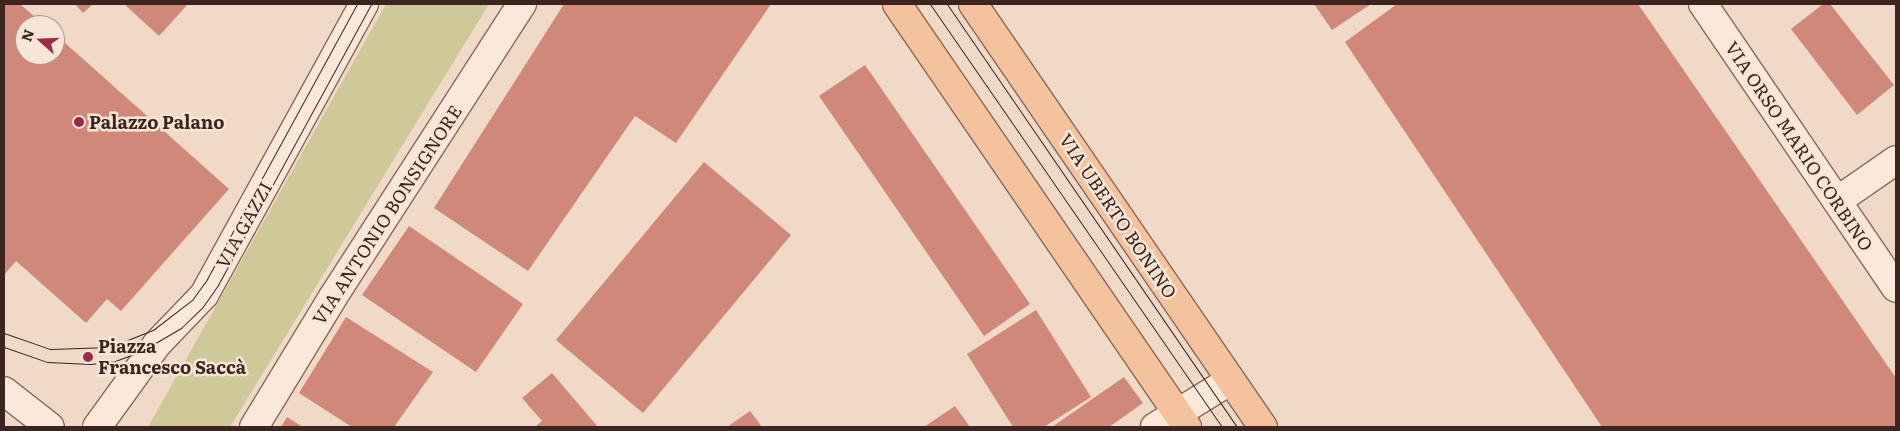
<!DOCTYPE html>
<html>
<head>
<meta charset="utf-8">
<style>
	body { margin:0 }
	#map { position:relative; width:1900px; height:431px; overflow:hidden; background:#f0d9c6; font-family:Literata,serif }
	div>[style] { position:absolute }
	.green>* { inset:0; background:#cfc899 }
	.building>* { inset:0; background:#d0887a }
	.roads { filter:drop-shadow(1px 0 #8c685a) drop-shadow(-1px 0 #8c685a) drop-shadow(0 1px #8c685a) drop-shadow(0 -1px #8c685a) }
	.minor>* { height:28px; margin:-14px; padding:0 14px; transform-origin:14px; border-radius:14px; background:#fae8da }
	.secondary>* { height:28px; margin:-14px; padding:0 14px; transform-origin:14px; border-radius:14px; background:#fae8da }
	.primary>* { height:28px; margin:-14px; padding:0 14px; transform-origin:14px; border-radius:14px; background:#f4c39d }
	.tram>* { height:1px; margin:-0.5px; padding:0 0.5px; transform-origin:0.5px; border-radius:0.5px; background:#3c251f }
	.dots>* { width:14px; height:14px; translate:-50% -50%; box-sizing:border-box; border:2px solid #f7e5d6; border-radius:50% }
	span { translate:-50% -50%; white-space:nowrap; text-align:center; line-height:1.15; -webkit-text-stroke:5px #f7e5d6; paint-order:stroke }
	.poi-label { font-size:18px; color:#3c251f; font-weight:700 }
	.left { translate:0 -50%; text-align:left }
	.street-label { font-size:18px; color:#3c251f }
	.frame { position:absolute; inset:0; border:5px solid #3c251f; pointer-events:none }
	.north { position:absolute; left:15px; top:15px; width:50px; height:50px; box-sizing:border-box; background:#f7e5d6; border:1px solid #ac988d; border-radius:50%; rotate:290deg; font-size:14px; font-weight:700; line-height:20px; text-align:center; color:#3c251f }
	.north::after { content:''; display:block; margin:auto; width:18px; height:22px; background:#9e2847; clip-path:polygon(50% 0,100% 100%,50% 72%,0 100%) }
</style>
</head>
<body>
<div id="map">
	<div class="green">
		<i style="clip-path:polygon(386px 4px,489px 4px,230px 427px,148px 427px)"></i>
	</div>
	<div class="building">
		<i style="clip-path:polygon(4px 4px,20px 4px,44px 25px,25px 25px,25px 55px,55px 55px,55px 34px,229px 189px,121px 311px,107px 299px,86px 323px,16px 261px,4px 275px)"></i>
		<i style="clip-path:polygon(75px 4px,93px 4px,83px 13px)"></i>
		<i style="clip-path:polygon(124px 4px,188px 4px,159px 36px)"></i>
		<i style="clip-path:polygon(564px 4px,771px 4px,676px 143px,635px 116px,528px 271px,434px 208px)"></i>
		<i style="clip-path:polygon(1314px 4px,1371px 4px,1332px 30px)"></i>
		<i style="clip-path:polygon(1397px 4px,1638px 4px,1896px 378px,1896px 427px,1602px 427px,1345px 42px)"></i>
		<i style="clip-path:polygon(1823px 4px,1830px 4px,1894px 85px,1857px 115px,1791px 29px)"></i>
		<i style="clip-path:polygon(865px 65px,1030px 304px,984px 336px,819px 96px)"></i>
		<i style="clip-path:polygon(704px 162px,791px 235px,643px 413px,556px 340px)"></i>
		<i style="clip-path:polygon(409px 226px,523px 304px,476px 372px,362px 295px)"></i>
		<i style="clip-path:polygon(1036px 310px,1091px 397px,1044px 427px,1013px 427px,967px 354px)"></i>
		<i style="clip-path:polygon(346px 317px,433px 372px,394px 427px,352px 427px,299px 393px)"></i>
		<i style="clip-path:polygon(552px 373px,598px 427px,535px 427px,542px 421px,522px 398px)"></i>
		<i style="clip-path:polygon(1124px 377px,1143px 403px,1109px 427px,1052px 427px)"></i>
		<i style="clip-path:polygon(955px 406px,970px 427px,924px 427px)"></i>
		<i style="clip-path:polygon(750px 411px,762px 427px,727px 427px)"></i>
		<i style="clip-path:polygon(287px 417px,303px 427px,281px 427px)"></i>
	</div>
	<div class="roads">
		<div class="minor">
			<i style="left:1703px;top:4px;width:343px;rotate:55.8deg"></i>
			<i style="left:1837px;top:201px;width:72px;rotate:-34.8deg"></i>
			<i style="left:97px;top:427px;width:102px;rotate:-54.1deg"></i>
			<i style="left:157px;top:344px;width:68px;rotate:-46.2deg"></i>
			<i style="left:204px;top:295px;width:332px;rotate:-61.2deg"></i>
			<i style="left:254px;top:427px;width:152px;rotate:-58.7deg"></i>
			<i style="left:333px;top:297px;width:349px;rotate:-57.2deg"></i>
			<i style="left:1155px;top:427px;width:89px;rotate:-31.7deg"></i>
		</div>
		<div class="secondary">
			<i style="left:4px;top:391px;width:58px;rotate:38deg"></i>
		</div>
		<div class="primary">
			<i style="left:897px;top:4px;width:513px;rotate:55.57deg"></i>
			<i style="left:973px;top:4px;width:513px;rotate:55.57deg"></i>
		</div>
	</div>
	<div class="tram">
		<i style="left:930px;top:4px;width:514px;rotate:55.38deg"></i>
		<i style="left:947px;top:4px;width:513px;rotate:55.57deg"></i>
		<i style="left:4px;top:333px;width:49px;rotate:19.2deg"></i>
		<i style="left:50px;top:349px;width:60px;rotate:-1.9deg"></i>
		<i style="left:110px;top:347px;width:46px;rotate:-21.6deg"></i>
		<i style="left:153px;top:330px;width:49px;rotate:-37.6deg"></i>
		<i style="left:192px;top:300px;width:26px;rotate:-54deg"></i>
		<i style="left:207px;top:279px;width:313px;rotate:-61.4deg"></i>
		<i style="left:4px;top:347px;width:46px;rotate:19.2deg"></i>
		<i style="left:47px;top:362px;width:44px;rotate:2.6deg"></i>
		<i style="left:91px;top:364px;width:24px;rotate:-7deg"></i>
		<i style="left:115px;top:361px;width:27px;rotate:-20deg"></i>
		<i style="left:140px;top:352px;width:48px;rotate:-30.3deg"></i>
		<i style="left:181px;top:328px;width:29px;rotate:-44deg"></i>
		<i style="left:202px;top:308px;width:28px;rotate:-55deg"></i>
		<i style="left:218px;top:285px;width:320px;rotate:-61.4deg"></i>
	</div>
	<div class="dots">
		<i style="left:79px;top:122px;background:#9e2847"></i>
		<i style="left:88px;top:357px;background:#9e2847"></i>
	</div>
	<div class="poi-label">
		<span class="left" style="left:89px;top:122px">Palazzo Palano</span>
		<span class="left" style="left:98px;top:357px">Piazza<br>Francesco Saccà</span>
	</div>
	<div class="street-label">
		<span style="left:1799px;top:146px;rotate:56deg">VIA ORSO MARIO CORBINO</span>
		<span style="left:387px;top:215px;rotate:-57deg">VIA ANTONIO BONSIGNORE</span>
		<span style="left:1118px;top:216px;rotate:56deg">VIA UBERTO BONINO</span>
		<span style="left:244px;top:225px;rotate:-61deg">VIA GAZZI</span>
	</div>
	<div class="frame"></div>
	<div class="north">N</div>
</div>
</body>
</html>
